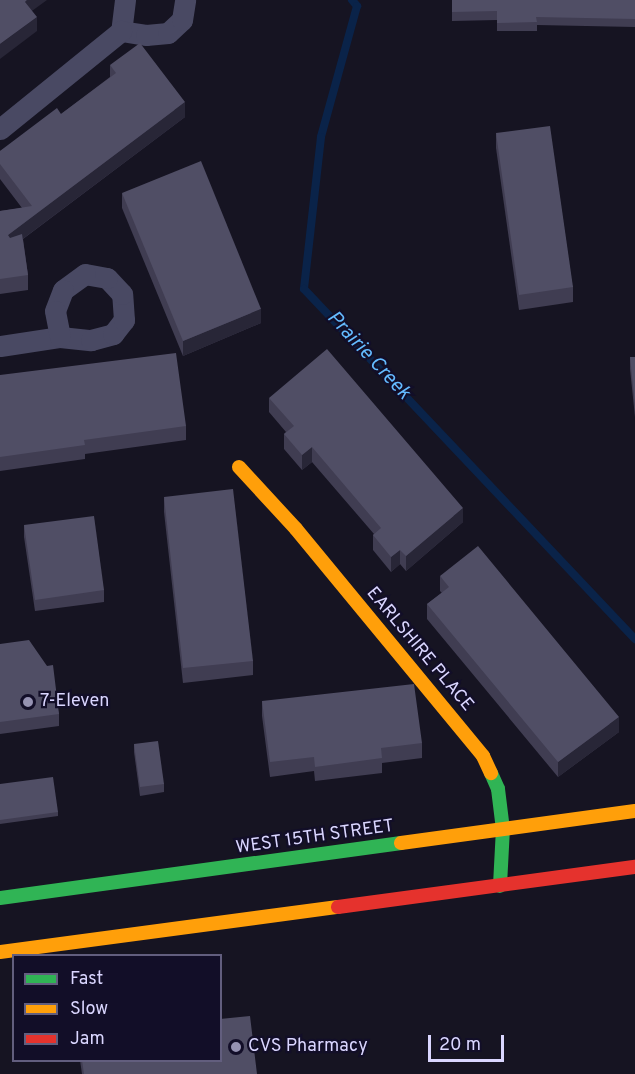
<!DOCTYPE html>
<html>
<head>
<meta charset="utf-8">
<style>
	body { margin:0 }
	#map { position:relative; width:635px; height:1074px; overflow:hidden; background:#161422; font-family:Overpass,sans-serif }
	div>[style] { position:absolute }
	.stream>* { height:8px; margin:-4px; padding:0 4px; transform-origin:4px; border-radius:4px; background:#0a2349 }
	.street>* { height:21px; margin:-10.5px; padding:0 10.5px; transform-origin:10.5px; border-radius:10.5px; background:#494963 }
	.fast>* { height:14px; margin:-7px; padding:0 7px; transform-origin:7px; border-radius:7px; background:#30b455 }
	.slow>* { height:14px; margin:-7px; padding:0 7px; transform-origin:7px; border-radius:7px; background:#ff9f0a }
	.jam>* { height:14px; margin:-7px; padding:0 7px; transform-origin:7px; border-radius:7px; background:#e5322d }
	.wall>* { inset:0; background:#403d52 }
	.shaded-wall>* { inset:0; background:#282637 }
	.building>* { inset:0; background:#504e65 }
	.dots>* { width:16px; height:16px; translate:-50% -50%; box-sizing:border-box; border:3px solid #120e28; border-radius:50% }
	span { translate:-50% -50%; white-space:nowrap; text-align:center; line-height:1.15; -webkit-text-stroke:4.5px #120e28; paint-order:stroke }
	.street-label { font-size:18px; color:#dad6ff }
	.poi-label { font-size:18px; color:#dad6ff }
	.left { translate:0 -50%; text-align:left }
	.water-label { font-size:20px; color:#64bbff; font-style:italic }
	.legend { position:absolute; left:12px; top:954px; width:210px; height:108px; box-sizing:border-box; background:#120e28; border:2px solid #625e7e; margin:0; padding:8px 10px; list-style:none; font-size:18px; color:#dad6ff }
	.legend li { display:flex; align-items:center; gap:12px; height:30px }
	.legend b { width:30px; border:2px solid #625e7e }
	.scale { position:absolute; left:428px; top:1035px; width:76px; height:27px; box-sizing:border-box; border:3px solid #dad6ff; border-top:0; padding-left:8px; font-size:18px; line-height:21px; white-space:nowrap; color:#dad6ff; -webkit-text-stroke:4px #120e28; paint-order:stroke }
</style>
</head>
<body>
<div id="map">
	<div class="stream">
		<i style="left:352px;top:0;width:8px;rotate:50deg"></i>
		<i style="left:357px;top:6px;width:136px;rotate:105.4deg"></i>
		<i style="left:321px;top:137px;width:153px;rotate:96.4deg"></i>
		<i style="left:304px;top:289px;width:482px;rotate:46.6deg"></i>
	</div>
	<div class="street">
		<i style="left:125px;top:0;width:31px;rotate:97deg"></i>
		<i style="left:121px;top:31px;width:25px;rotate:9deg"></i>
		<i style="left:146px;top:35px;width:22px;rotate:-5deg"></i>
		<i style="left:168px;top:33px;width:19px;rotate:-43deg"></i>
		<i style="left:182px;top:20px;width:20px;rotate:-81deg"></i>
		<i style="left:0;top:129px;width:156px;rotate:-39deg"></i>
		<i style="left:0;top:346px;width:61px;rotate:-8.5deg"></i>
		<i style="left:60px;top:337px;width:31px;rotate:6deg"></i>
		<i style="left:91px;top:340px;width:23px;rotate:-15deg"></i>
		<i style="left:113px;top:334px;width:18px;rotate:-52deg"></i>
		<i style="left:124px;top:320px;width:26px;rotate:-94deg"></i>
		<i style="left:122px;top:294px;width:22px;rotate:-133deg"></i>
		<i style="left:107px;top:278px;width:22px;rotate:-170deg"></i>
		<i style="left:85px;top:274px;width:27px;rotate:144deg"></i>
		<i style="left:63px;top:290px;width:22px;rotate:111deg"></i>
		<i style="left:55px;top:311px;width:26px;rotate:79deg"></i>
	</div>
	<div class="fast">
		<i style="left:491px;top:773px;width:17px;rotate:66deg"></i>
		<i style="left:498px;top:789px;width:39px;rotate:83deg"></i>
		<i style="left:503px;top:828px;width:58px;rotate:93deg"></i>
		<i style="left:0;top:898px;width:405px;rotate:-7.8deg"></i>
	</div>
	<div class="slow">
		<i style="left:239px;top:467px;width:84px;rotate:47.4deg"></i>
		<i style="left:296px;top:529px;width:294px;rotate:50.5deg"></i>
		<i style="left:483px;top:756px;width:19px;rotate:65deg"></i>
		<i style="left:401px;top:843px;width:236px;rotate:-7.8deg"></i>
		<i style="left:0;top:952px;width:341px;rotate:-7.6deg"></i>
	</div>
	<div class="jam">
		<i style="left:338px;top:907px;width:300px;rotate:-7.7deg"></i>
	</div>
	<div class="wall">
		<i style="clip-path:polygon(452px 0,635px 0,635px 27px,537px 25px,537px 31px,497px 31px,497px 20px,452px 21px)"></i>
		<i style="clip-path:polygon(110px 65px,185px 117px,23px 239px,28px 275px,28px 290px,0 294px,0 211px,22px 208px,0 179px,0 151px,61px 114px,110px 77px)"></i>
		<i style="clip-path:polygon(496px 133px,573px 287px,573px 302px,519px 310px,496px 148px)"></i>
		<i style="clip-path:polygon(122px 193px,261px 323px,183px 356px,122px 208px)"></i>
		<i style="clip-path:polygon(630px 357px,635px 357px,635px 417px,630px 369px)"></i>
		<i style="clip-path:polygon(0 375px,186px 426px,186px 440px,85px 454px,85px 459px,0 471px)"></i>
		<i style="clip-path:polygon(269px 398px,463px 522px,406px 571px,400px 564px,391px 572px,373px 550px,373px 535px,374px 534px,312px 462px,302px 470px,284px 449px,284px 434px,286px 432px,269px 412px)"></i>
		<i style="clip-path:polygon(164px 497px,253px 661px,253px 675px,183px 683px,164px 512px)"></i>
		<i style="clip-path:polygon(24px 525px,104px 590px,104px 602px,35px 611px,24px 537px)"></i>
		<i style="clip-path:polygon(440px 576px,619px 732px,558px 777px,427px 619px,427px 604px,442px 593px,440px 591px)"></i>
		<i style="clip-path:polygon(0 644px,47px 666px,59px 714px,59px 726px,0 734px)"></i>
		<i style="clip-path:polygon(262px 701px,422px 743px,422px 758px,382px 763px,382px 773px,315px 781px,314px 771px,270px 777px,262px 716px)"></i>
		<i style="clip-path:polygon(134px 744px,164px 784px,164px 792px,140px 796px,134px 752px)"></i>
		<i style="clip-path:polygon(0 784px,58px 812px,58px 816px,0 824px)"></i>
		<i style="clip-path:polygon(80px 1060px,220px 1060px,257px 1074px,82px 1074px)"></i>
	</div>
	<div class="shaded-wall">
		<i style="clip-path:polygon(27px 0,47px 0,25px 16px,25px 2px)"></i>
		<i style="clip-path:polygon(37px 17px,37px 31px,0 59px,0 44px)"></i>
		<i style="clip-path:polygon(185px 102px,185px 117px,8px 250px,8px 235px)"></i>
		<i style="clip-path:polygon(261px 309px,261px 323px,183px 356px,183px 341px)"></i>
		<i style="clip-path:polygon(312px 447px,312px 462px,302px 470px,302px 455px)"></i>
		<i style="clip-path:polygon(463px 508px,463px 522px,406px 571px,406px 556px)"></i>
		<i style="clip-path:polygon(400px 550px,400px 564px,391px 572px,391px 557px)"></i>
		<i style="clip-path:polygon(619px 717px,619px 732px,558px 777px,558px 762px)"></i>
	</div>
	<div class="building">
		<i style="clip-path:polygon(0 0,27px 0,25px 2px,37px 17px,0 44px)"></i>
		<i style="clip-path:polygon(452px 0,635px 0,635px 19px,536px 17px,537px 22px,497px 23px,497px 11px,452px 12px)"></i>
		<i style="clip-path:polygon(140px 43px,185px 102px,8px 235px,10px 238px,22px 234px,28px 275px,0 279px,0 211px,32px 206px,0 164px,0 151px,57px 108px,61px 114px,116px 73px,110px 65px)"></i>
		<i style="clip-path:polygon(550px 126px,573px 287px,519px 295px,496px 133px)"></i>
		<i style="clip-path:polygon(201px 161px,261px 309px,183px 341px,122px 193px)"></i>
		<i style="clip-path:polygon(327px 349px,463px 508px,406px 556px,400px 550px,391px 557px,373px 535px,381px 528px,312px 447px,302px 455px,284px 434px,294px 426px,269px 398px)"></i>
		<i style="clip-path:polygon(176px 353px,186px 426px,84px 440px,85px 445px,0 457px,0 375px)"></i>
		<i style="clip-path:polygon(630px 357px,635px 357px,635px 405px)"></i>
		<i style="clip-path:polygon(233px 489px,253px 661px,183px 668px,164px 497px)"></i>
		<i style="clip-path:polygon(94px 516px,104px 590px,35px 600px,24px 525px)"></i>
		<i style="clip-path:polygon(478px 546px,619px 717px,558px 762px,427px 604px,449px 587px,440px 576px)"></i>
		<i style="clip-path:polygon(29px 640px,47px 666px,53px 665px,59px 714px,0 722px,0 644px)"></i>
		<i style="clip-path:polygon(414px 684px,422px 743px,381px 748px,382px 758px,315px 767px,314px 757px,270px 762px,262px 701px)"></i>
		<i style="clip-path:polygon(158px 741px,164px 784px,140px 787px,134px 744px)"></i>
		<i style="clip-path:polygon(53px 777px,58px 812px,0 820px,0 784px)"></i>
		<i style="clip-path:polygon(250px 1016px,257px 1074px,84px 1074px,82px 1060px,220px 1060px,220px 1019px)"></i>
	</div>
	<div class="dots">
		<i style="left:28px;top:702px;background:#9592b2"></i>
		<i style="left:236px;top:1047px;background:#9592b2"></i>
	</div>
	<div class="street-label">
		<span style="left:419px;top:650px;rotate:50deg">EARLSHIRE PLACE</span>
		<span style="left:315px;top:838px;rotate:-8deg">WEST 15TH STREET</span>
	</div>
	<div class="poi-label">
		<span class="left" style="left:40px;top:702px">7-Eleven</span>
		<span class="left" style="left:248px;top:1047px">CVS Pharmacy</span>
	</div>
	<div class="water-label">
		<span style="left:368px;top:356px;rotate:47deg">Prairie Creek</span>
	</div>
	<ul class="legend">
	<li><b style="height:8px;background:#30b455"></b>Fast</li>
	<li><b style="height:8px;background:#ff9f0a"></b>Slow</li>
	<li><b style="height:8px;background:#e5322d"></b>Jam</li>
	</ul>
	<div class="scale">20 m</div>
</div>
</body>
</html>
